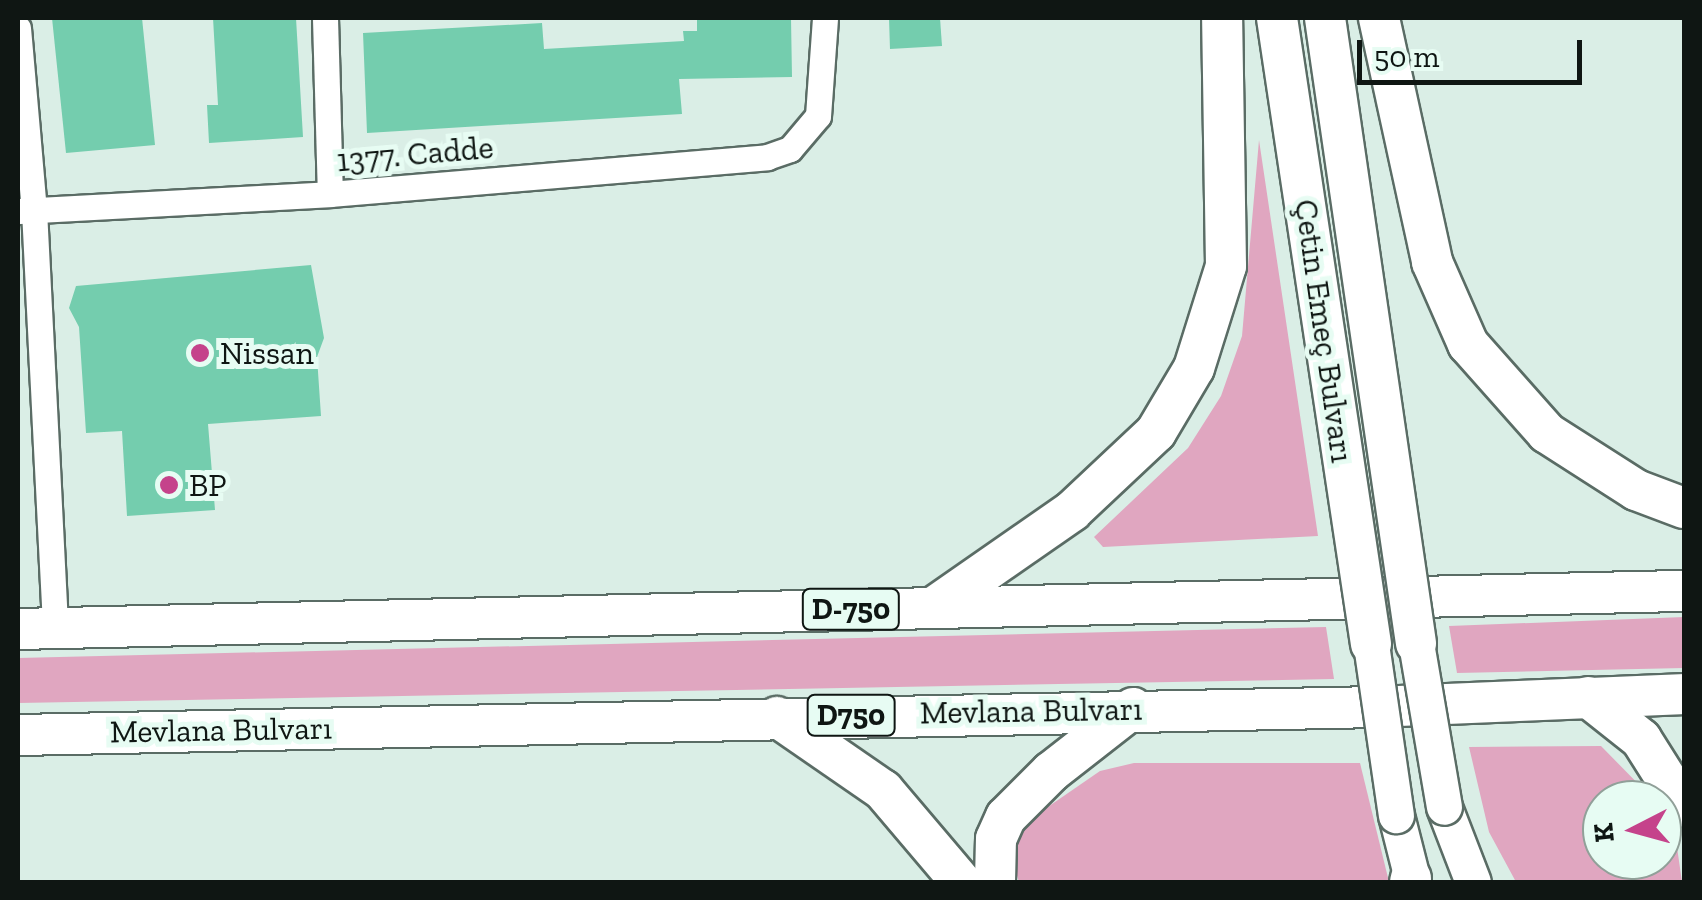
<!DOCTYPE html>
<html>
<head>
<meta charset="utf-8">
<style>
	body { margin:0 }
	#map { position:relative; width:1702px; height:900px; overflow:hidden; background:#daeee6; font-family:"Zilla Slab",serif }
	div>[style] { position:absolute }
	.green>* { inset:0; background:#e0a6c0 }
	.building>* { inset:0; background:#74cdae }
	.roads { filter:drop-shadow(2px 0 #5a6c65) drop-shadow(-2px 0 #5a6c65) drop-shadow(0 2px #5a6c65) drop-shadow(0 -2px #5a6c65) }
	.minor>* { height:25px; margin:-12.5px; padding:0 12.5px; transform-origin:12.5px; border-radius:12.5px; background:#fff }
	.secondary>* { height:35px; margin:-17.5px; padding:0 17.5px; transform-origin:17.5px; border-radius:17.5px; background:#fff }
	.primary>* { height:40px; margin:-20px; padding:0 20px; transform-origin:20px; border-radius:20px; background:#fff }
	.trunk>* { height:40px; margin:-20px; padding:0 20px; transform-origin:20px; border-radius:20px; background:#fff }
	.bridges { filter:drop-shadow(2px 0 #5a6c65) drop-shadow(-2px 0 #5a6c65) drop-shadow(0 2px #5a6c65) drop-shadow(0 -2px #5a6c65) }
	.secondary-bridge>* { height:35px; margin:-17.5px; padding:0 17.5px; transform-origin:17.5px; border-radius:17.5px; background:#fff }
	.primary-bridge>* { height:40px; margin:-20px; padding:0 20px; transform-origin:20px; border-radius:20px; background:#fff }
	.dots>* { width:28px; height:28px; translate:-50% -50%; box-sizing:border-box; border:5px solid #e7fcf3; border-radius:50% }
	span { translate:-50% -50%; white-space:nowrap; text-align:center; line-height:1.15; -webkit-text-stroke:10px #e7fcf3; paint-order:stroke }
	.shield-label span { padding:2px 8px; background:#e7fcf3; border:2px solid; border-radius:8px; -webkit-text-stroke-width:0 }
	.shield-label { font-size:30px; color:#0f1613; font-weight:700 }
	.street-label { font-size:32px; color:#0f1613 }
	.poi-label { font-size:32px; color:#0f1613 }
	.left { translate:0 -50%; text-align:left }
	.frame { position:absolute; inset:0; border:20px solid #0f1613; pointer-events:none }
	.north { position:absolute; left:1582px; top:780px; width:100px; height:100px; box-sizing:border-box; background:#e7fcf3; border:2px solid #91a099; border-radius:50%; rotate:264deg; font-size:28px; font-weight:700; line-height:40px; text-align:center; color:#0f1613 }
	.north::after { content:''; display:block; margin:auto; width:35px; height:45px; background:#c5438b; clip-path:polygon(50% 0,100% 100%,50% 72%,0 100%) }
	.scale { position:absolute; left:1357px; top:40px; width:225px; height:45px; box-sizing:border-box; border:5px solid #0f1613; border-top:0; padding-left:12px; font-size:30px; line-height:35px; white-space:nowrap; color:#0f1613; -webkit-text-stroke:8px #e7fcf3; paint-order:stroke }
</style>
</head>
<body>
<div id="map">
	<div class="green">
		<i style="clip-path:polygon(1259px 140px,1318px 536px,1103px 547px,1094px 537px,1188px 448px,1221px 396px,1242px 336px)"></i>
		<i style="clip-path:polygon(1684px 617px,1684px 668px,1457px 673px,1449px 626px)"></i>
		<i style="clip-path:polygon(1326px 627px,1334px 679px,18px 703px,18px 658px)"></i>
		<i style="clip-path:polygon(1601px 746px,1654px 800px,1602px 800px,1602px 860px,1662px 860px,1662px 812px,1676px 840px,1682px 882px,1516px 882px,1489px 832px,1469px 747px)"></i>
		<i style="clip-path:polygon(1134px 763px,1360px 763px,1389px 882px,1019px 882px,1012px 859px,1026px 822px,1100px 771px)"></i>
	</div>
	<div class="building">
		<i style="clip-path:polygon(52px 18px,142px 18px,155px 145px,66px 153px)"></i>
		<i style="clip-path:polygon(213px 18px,296px 18px,303px 137px,209px 143px,207px 105px,218px 105px)"></i>
		<i style="clip-path:polygon(697px 18px,791px 18px,792px 77px,679px 79px,682px 114px,367px 133px,363px 33px,542px 23px,544px 49px,684px 41px,683px 31px,697px 31px)"></i>
		<i style="clip-path:polygon(889px 18px,940px 18px,942px 46px,890px 49px)"></i>
		<i style="clip-path:polygon(311px 265px,324px 338px,317px 357px,321px 416px,208px 424px,215px 510px,127px 516px,122px 431px,86px 433px,79px 327px,69px 308px,76px 286px)"></i>
	</div>
	<div class="roads">
		<div class="minor">
			<i style="left:325px;top:18px;width:176px;rotate:88.4deg"></i>
			<i style="left:18px;top:28px;width:183px;rotate:85deg"></i>
			<i style="left:34px;top:210px;width:419px;rotate:87.1deg"></i>
			<i style="left:18px;top:211px;width:312px;rotate:-3.1deg"></i>
			<i style="left:330px;top:194px;width:439px;rotate:-4.8deg"></i>
			<i style="left:767px;top:157px;width:24px;rotate:-19deg"></i>
			<i style="left:790px;top:149px;width:43px;rotate:-49.7deg"></i>
			<i style="left:818px;top:116px;width:98px;rotate:-85.9deg"></i>
		</div>
		<div class="secondary">
			<i style="left:1444px;top:807px;width:80px;rotate:68.9deg"></i>
			<i style="left:1396px;top:815px;width:69px;rotate:75.8deg"></i>
		</div>
		<div class="primary">
			<i style="left:1379px;top:18px;width:250px;rotate:77.7deg"></i>
			<i style="left:1432px;top:262px;width:90px;rotate:66.3deg"></i>
			<i style="left:1468px;top:344px;width:119px;rotate:48.4deg"></i>
			<i style="left:1547px;top:433px;width:106px;rotate:32.6deg"></i>
			<i style="left:1636px;top:490px;width:51px;rotate:20.6deg"></i>
		</div>
		<div class="trunk">
			<i style="left:934px;top:607px;width:168px;rotate:-34.8deg"></i>
			<i style="left:1072px;top:511px;width:115px;rotate:-43.2deg"></i>
			<i style="left:1156px;top:432px;width:74px;rotate:-59.3deg"></i>
			<i style="left:1194px;top:368px;width:107px;rotate:-72.6deg"></i>
			<i style="left:1226px;top:266px;width:248px;rotate:-90.9deg"></i>
			<i style="left:18px;top:629px;width:1666px;rotate:-1.31deg"></i>
			<i style="left:1588px;top:697px;width:68px;rotate:38.4deg"></i>
			<i style="left:1641px;top:739px;width:80px;rotate:57.7deg"></i>
			<i style="left:777px;top:717px;width:129px;rotate:34.6deg"></i>
			<i style="left:883px;top:790px;width:121px;rotate:49.7deg"></i>
			<i style="left:18px;top:735px;width:1359px;rotate:-1.18deg"></i>
			<i style="left:1377px;top:707px;width:307px;rotate:-2.4deg"></i>
			<i style="left:995px;top:882px;width:43px;rotate:-88.7deg"></i>
			<i style="left:996px;top:839px;width:24px;rotate:-66deg"></i>
			<i style="left:1006px;top:817px;width:64px;rotate:-45deg"></i>
			<i style="left:1051px;top:772px;width:104px;rotate:-38deg"></i>
			<i style="left:1410px;top:882px;width:4px;rotate:-76deg"></i>
		</div>
	</div>
	<div class="bridges">
		<div class="secondary-bridge">
			<i style="left:1416px;top:643px;width:166px;rotate:80.3deg"></i>
			<i style="left:1371px;top:644px;width:173px;rotate:81.7deg"></i>
		</div>
		<div class="primary-bridge">
			<i style="left:1277px;top:18px;width:633px;rotate:81.46deg"></i>
			<i style="left:1325px;top:18px;width:632px;rotate:81.72deg"></i>
		</div>
	</div>
	<div class="dots">
		<i style="left:200px;top:353px;background:#c5438b"></i>
		<i style="left:169px;top:485px;background:#c5438b"></i>
	</div>
	<div class="shield-label">
		<span style="left:851px;top:609px">D-750</span>
		<span style="left:851px;top:715px">D750</span>
	</div>
	<div class="street-label">
		<span style="left:415px;top:154px;rotate:-5deg">1377. Cadde</span>
		<span style="left:1324px;top:331px;rotate:82deg">Çetin Emeç Bulvarı</span>
		<span style="left:1031px;top:711px;rotate:-1deg">Mevlana Bulvarı</span>
		<span style="left:221px;top:730px;rotate:-1deg">Mevlana Bulvarı</span>
	</div>
	<div class="poi-label">
		<span class="left" style="left:220px;top:353px">Nissan</span>
		<span class="left" style="left:189px;top:485px">BP</span>
	</div>
	<div class="frame"></div>
	<div class="north">K</div>
	<div class="scale">50 m</div>
</div>
</body>
</html>
